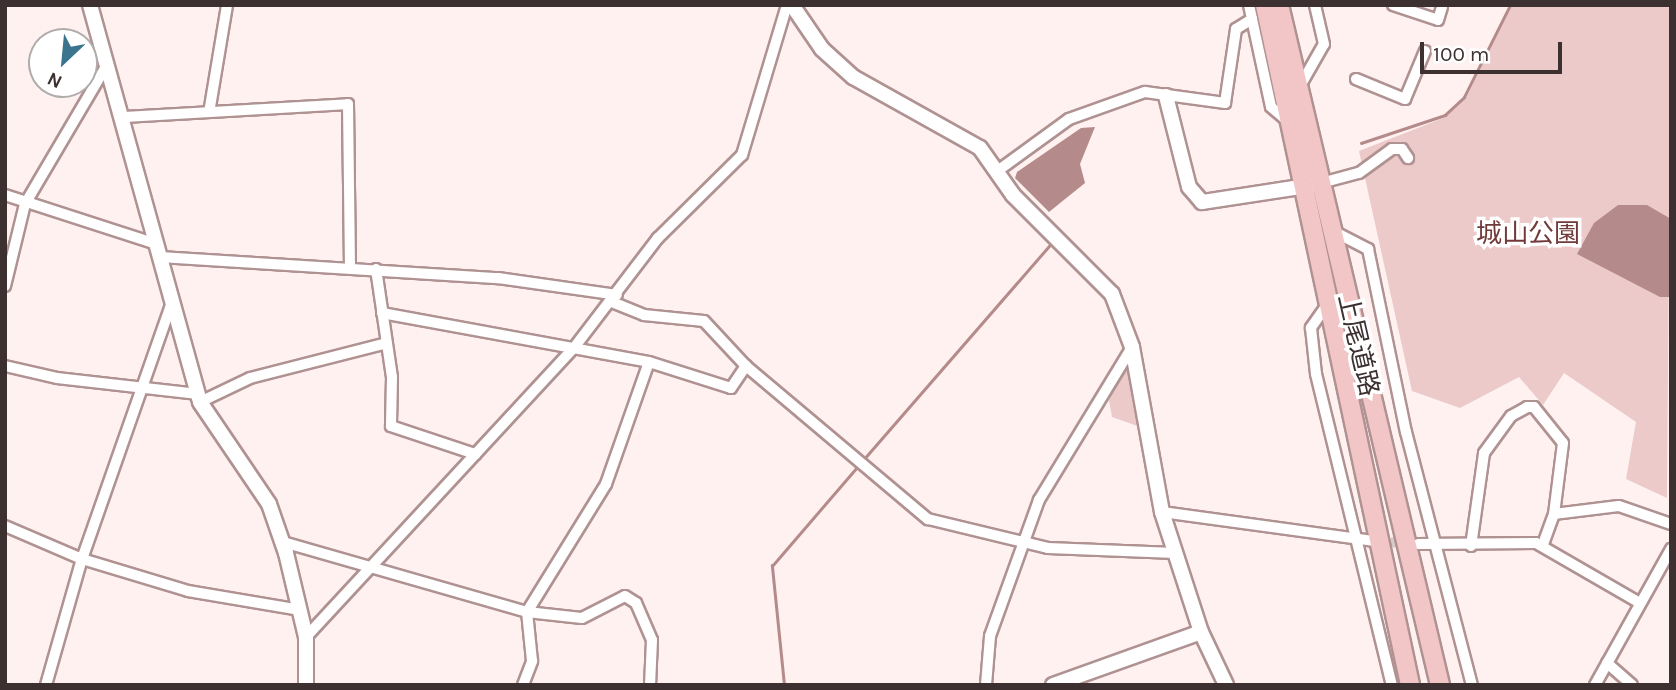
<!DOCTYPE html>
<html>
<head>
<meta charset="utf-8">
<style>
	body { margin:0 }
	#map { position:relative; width:1676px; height:690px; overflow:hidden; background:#fef1f0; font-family:Karla,"Noto Sans JP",sans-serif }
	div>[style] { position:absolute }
	.green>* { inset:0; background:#eccac9 }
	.water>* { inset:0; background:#b48b8a }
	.stream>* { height:2.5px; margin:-1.25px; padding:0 1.25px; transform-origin:1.25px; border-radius:1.25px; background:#b48b8a }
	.minor-tunnel>* { height:10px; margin-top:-5px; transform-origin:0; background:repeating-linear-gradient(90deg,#d7caca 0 10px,transparent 0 15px) }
	.roads { filter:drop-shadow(2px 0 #af9291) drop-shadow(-2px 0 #af9291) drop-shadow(0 2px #af9291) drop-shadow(0 -2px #af9291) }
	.minor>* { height:10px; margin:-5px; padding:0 5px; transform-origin:5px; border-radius:5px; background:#fff }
	.tertiary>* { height:14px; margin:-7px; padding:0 7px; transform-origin:7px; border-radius:7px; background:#fff }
	.trunk>* { height:18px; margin:-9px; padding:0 9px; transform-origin:9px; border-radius:9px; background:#f2c6c6 }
	span { translate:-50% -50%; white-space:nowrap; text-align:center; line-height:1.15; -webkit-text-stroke:7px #fff; paint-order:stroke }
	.park-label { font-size:26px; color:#72393a }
	.street-label { font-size:26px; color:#3c3030 }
	.frame { position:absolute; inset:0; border:7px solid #3c3030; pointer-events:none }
	.north { position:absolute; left:28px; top:28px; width:70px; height:70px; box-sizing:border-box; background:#fff; border:2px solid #b1acac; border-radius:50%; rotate:206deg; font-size:19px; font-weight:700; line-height:28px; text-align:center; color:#3c3030 }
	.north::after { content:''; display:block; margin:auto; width:24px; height:32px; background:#3b748e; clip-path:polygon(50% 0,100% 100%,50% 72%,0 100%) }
	.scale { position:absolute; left:1420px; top:42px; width:142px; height:32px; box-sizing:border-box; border:4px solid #3c3030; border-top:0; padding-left:9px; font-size:21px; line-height:24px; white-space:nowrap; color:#3c3030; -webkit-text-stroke:5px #fff; paint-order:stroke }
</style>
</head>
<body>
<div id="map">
	<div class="green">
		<i style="clip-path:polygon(1512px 5px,1671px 5px,1667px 498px,1626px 479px,1636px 422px,1564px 373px,1543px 405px,1519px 377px,1460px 408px,1412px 391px,1359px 151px,1446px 117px,1466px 98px)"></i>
		<i style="clip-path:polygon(1125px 364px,1129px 365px,1143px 428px,1112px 417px,1109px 400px)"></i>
	</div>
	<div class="water">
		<i style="clip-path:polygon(1095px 127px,1080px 164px,1085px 183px,1049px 212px,1015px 178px,1017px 172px,1081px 128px)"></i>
		<i style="clip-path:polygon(1618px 205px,1647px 205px,1671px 219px,1671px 297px,1660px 297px,1577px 254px,1594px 223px)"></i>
	</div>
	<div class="stream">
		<i style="left:1361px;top:143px;width:89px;rotate:-18.4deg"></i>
		<i style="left:1445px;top:115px;width:26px;rotate:-43deg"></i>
		<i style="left:1464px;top:97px;width:103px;rotate:-63.4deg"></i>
		<i style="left:863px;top:460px;width:291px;rotate:-49deg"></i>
		<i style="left:784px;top:685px;width:120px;rotate:-95.8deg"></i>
		<i style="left:772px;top:566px;width:133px;rotate:-49.3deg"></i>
	</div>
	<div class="minor-tunnel">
		<i style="left:1376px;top:541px;width:36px;rotate:5deg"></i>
	</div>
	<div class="roads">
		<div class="minor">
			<i style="left:1249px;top:5px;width:104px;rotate:77.8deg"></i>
			<i style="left:1271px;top:107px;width:26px;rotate:40deg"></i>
			<i style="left:1393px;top:5px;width:47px;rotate:18.4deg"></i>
			<i style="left:1438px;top:20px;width:14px;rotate:-73deg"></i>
			<i style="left:1356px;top:79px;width:53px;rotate:22.2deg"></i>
			<i style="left:1405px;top:99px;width:52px;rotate:-67.4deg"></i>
			<i style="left:1300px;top:86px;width:48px;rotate:-60.3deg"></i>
			<i style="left:1324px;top:44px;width:40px;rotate:-103deg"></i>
			<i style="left:210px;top:107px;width:103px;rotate:-80.5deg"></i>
			<i style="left:125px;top:117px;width:223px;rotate:-3.3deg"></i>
			<i style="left:348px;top:104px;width:164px;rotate:89.3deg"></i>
			<i style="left:996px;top:172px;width:90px;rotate:-36deg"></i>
			<i style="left:1069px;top:119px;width:81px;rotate:-19.6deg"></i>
			<i style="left:1145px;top:92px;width:81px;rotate:7.8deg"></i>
			<i style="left:1225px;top:103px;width:75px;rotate:-81.5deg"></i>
			<i style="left:1236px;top:29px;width:19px;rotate:-32deg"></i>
			<i style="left:1321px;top:183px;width:39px;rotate:-15deg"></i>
			<i style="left:1359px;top:173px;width:41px;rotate:-36deg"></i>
			<i style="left:1392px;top:149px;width:10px"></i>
			<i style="left:1402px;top:149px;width:11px;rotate:56deg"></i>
			<i style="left:5px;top:195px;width:160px;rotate:17.9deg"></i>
			<i style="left:1331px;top:230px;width:42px;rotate:27.2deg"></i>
			<i style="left:1368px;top:249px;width:187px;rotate:78.3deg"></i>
			<i style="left:1406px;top:432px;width:261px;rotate:75.4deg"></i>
			<i style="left:160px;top:257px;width:339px;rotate:3.6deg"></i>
			<i style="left:498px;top:278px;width:120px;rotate:8.1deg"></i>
			<i style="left:376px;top:269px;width:109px;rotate:81.6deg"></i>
			<i style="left:392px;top:377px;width:49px;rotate:91.2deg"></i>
			<i style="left:391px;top:426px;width:89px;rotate:18.4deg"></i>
			<i style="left:5px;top:286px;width:84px;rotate:-76.3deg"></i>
			<i style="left:25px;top:204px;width:161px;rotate:-59.5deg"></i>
			<i style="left:612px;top:302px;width:35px;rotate:22deg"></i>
			<i style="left:644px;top:315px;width:60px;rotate:5.7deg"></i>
			<i style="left:704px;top:321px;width:62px;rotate:47deg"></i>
			<i style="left:746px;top:366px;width:238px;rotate:40.1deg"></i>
			<i style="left:928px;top:519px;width:123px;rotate:13.6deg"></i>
			<i style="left:1048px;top:548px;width:127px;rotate:2.3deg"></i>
			<i style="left:1329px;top:302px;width:32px;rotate:125deg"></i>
			<i style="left:1311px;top:328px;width:46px;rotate:83.8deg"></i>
			<i style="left:1316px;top:374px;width:320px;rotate:76.3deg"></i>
			<i style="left:382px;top:313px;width:271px;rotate:10.4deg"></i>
			<i style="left:649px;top:362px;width:86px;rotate:17.6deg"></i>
			<i style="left:731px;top:388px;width:27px;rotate:-56deg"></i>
			<i style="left:5px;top:366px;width:53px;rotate:13deg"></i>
			<i style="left:57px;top:378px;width:142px;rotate:6.5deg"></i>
			<i style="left:200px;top:402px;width:55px;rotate:-25.6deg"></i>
			<i style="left:250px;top:378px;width:141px;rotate:-14.3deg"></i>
			<i style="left:1162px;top:512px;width:213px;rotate:7.8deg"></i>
			<i style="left:1554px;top:514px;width:65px;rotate:-7deg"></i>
			<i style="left:1619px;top:506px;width:55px;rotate:19.1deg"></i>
			<i style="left:5px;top:526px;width:84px;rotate:23.2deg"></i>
			<i style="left:82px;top:559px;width:111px;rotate:16.8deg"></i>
			<i style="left:188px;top:591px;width:114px;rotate:9.6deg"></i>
			<i style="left:283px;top:542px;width:254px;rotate:16deg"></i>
			<i style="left:527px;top:612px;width:55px;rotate:6.2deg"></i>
			<i style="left:582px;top:618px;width:48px;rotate:-27.1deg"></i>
			<i style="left:625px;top:596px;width:13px;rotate:32deg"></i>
			<i style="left:636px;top:603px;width:40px;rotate:66.6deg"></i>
			<i style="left:652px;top:640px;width:45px;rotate:92.5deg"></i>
			<i style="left:1418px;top:544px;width:118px;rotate:-0.5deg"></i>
			<i style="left:1536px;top:543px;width:120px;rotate:30deg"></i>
			<i style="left:1471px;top:546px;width:94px;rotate:-82deg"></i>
			<i style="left:1484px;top:453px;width:46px;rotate:-53.9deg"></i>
			<i style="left:1511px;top:416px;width:18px;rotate:-29deg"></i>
			<i style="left:1527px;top:407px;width:7px"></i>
			<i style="left:1534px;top:407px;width:46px;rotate:51.1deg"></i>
			<i style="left:1563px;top:443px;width:72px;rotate:97.2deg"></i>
			<i style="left:1554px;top:514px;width:33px;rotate:110deg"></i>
			<i style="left:306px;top:637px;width:393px;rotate:-47.2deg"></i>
			<i style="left:573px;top:349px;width:140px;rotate:-52.6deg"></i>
			<i style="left:658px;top:238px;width:118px;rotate:-44.7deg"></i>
			<i style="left:742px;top:155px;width:157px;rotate:-73.3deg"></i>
			<i style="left:1607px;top:663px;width:33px;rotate:41deg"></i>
			<i style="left:46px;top:685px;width:131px;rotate:-74.1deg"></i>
			<i style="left:82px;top:559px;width:272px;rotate:-70.7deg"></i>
			<i style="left:523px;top:685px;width:26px;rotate:-69deg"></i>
			<i style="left:532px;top:661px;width:49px;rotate:-95.8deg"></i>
			<i style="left:527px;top:612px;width:150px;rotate:-58.3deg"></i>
			<i style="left:606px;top:484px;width:129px;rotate:-70.6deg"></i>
			<i style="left:986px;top:685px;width:49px;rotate:-85.3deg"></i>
			<i style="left:990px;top:636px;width:145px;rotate:-70.2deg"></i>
			<i style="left:1039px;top:500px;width:179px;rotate:-58.7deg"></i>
			<i style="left:1595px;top:685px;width:156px;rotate:-60.8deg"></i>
		</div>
		<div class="tertiary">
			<i style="left:90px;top:5px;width:412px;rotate:74.5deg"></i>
			<i style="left:200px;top:402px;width:123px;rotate:55.9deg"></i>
			<i style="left:269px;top:504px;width:52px;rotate:70.9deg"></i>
			<i style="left:286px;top:553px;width:86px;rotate:76.6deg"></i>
			<i style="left:306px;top:637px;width:48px;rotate:90deg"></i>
			<i style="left:792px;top:5px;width:53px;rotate:55.7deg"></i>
			<i style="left:822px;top:49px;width:42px;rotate:42.1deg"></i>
			<i style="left:853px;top:77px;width:145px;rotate:29.2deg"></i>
			<i style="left:980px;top:148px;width:57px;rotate:54.9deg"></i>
			<i style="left:1013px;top:195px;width:140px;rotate:45deg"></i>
			<i style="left:1112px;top:294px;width:57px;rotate:69.3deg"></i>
			<i style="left:1132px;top:347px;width:168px;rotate:79.7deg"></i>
			<i style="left:1162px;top:512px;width:126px;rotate:72deg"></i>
			<i style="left:1201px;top:632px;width:59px;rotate:64.7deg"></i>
			<i style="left:1166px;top:96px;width:94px;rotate:75.8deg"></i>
			<i style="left:1189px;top:187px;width:20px;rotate:49deg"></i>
			<i style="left:1202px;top:202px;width:112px;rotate:-8.7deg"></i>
			<i style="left:1053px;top:685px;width:157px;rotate:-19.7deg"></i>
		</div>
		<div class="trunk">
			<i style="left:1265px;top:5px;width:695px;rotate:77.96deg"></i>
			<i style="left:1279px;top:5px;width:699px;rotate:76.68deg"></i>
		</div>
	</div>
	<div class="park-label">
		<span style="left:1528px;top:234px">城山公園</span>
	</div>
	<div class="street-label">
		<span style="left:1358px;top:345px;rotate:77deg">上尾道路</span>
	</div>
	<div class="frame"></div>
	<div class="north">N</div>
	<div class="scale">100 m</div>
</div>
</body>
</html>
